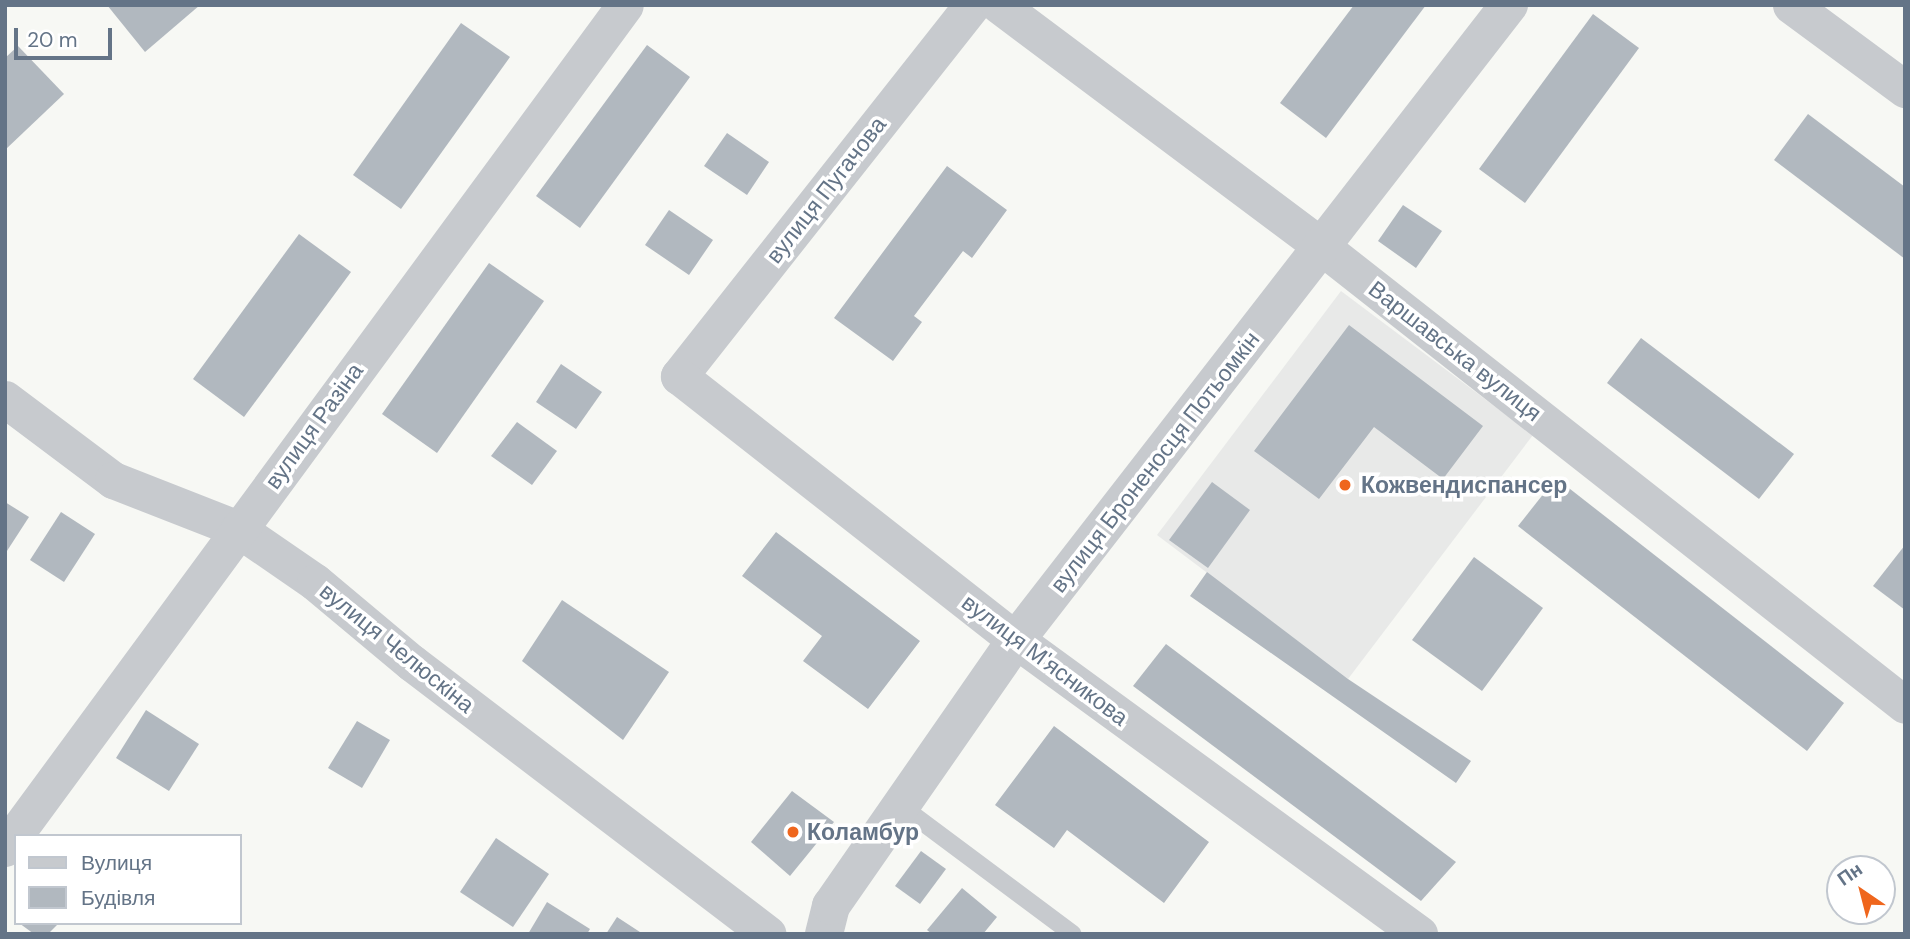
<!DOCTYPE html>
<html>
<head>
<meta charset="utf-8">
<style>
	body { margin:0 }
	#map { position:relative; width:1910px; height:939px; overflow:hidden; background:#f7f8f4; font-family:"DM Sans",sans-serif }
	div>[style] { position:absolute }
	.built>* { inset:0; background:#e8e9e8 }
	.building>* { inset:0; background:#b1b8bf }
	.service>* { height:18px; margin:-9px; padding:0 9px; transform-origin:9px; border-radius:9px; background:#c7cace }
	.minor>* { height:37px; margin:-18.5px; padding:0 18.5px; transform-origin:18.5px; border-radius:18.5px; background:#c7cace }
	.tertiary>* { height:38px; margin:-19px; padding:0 19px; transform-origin:19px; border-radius:19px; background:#c7cace }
	.dots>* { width:19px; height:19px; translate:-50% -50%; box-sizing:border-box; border:4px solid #fff; border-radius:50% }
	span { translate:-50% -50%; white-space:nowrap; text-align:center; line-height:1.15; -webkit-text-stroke:7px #fff; paint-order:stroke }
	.street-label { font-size:23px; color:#647487 }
	.poi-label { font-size:23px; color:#647487; font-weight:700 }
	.left { translate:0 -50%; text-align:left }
	.frame { position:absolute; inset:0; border:7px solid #647487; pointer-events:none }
	.legend { position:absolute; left:14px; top:834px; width:228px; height:91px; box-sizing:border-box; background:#fff; border:2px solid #c1c7cf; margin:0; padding:9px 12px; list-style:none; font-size:21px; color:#647487 }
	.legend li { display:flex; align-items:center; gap:14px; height:35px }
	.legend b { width:35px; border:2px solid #c1c7cf }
	.north { position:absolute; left:1826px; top:855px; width:70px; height:70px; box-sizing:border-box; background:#fff; border:2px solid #c1c7cf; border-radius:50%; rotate:325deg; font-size:19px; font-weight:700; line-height:28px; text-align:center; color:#647487 }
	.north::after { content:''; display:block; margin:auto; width:24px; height:32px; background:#ef661d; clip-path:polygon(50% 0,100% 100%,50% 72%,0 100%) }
	.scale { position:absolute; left:14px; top:28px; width:98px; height:32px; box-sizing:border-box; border:4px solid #647487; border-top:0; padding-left:9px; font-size:21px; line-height:24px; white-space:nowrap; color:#647487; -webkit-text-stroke:5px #fff; paint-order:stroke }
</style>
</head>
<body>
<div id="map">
	<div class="built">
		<i style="clip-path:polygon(1341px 291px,1533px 435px,1348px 679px,1157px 535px)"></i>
	</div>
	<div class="building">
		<i style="clip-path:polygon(107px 5px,200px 5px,145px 52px)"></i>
		<i style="clip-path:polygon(1354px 5px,1426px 5px,1326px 138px,1280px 103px)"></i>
		<i style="clip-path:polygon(1593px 14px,1639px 48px,1525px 203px,1479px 169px)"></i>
		<i style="clip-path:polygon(461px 23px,510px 57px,401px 209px,353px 175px)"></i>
		<i style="clip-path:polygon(647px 45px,690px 77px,580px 228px,536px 196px)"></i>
		<i style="clip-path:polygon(18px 46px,64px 94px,5px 150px,5px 58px)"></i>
		<i style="clip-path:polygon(1808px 114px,1905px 187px,1905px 259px,1774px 160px)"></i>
		<i style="clip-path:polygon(727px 133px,769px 162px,747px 195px,704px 166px)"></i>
		<i style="clip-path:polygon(947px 166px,1007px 210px,972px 258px,963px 251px,914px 316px,922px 322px,893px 361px,834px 318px)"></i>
		<i style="clip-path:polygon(1403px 205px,1442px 231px,1416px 268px,1378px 241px)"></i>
		<i style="clip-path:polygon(669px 210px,713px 240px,689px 275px,645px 245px)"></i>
		<i style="clip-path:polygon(299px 234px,351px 272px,244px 417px,193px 379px)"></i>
		<i style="clip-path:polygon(489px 263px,544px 301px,437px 453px,382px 414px)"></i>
		<i style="clip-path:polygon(1349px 325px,1483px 426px,1443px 479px,1374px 427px,1319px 499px,1254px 451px)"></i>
		<i style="clip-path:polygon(1641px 338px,1794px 454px,1759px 499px,1607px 383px)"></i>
		<i style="clip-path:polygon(561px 364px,602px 392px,576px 429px,536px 402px)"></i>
		<i style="clip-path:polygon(517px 422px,557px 451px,532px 485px,491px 456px)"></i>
		<i style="clip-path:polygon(1556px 478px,1844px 703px,1807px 751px,1518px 526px)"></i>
		<i style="clip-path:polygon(1212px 482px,1250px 510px,1208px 568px,1169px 540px)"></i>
		<i style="clip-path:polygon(5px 502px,29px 517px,5px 554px)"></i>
		<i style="clip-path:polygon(61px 512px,95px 534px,64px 582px,30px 560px)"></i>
		<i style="clip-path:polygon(776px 532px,920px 641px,868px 709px,803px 661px,822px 636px,742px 576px)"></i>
		<i style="clip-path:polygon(1905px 545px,1905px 610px,1873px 586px)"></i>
		<i style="clip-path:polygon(1474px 557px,1543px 608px,1482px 691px,1412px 640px)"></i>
		<i style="clip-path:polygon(1207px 572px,1348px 679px,1471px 761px,1456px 783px,1190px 596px)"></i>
		<i style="clip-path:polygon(562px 600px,669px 672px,623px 740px,522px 661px)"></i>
		<i style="clip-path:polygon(1166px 644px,1456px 862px,1421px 901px,1133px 686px)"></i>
		<i style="clip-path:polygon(146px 710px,199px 744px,169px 791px,116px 758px)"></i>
		<i style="clip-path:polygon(357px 721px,390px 740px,362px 788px,328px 768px)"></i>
		<i style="clip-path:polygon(1054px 726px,1209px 842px,1164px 903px,1067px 830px,1054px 848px,995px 805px)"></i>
		<i style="clip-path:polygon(792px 791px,834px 822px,790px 876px,751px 842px)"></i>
		<i style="clip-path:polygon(496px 838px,549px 874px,513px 927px,460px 892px)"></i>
		<i style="clip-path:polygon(921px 851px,946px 869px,920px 904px,895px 886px)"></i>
		<i style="clip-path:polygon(962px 888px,997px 917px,983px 934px,932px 934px,927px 930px)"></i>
		<i style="clip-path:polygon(547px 902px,590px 929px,587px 934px,528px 934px)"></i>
		<i style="clip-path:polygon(617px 917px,643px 934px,606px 934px)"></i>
		<i style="clip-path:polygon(19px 923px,59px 923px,48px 934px,34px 934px)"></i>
	</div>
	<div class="service">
		<i style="left:901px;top:806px;width:214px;rotate:36.7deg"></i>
	</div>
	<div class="minor">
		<i style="left:972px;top:5px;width:473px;rotate:128.3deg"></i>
		<i style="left:679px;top:376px;width:428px;rotate:38.1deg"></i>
		<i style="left:1016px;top:640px;width:499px;rotate:36.1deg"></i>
		<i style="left:999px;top:5px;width:404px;rotate:36.8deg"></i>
		<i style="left:1322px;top:247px;width:741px;rotate:38.15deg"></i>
		<i style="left:1791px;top:5px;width:142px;rotate:36.4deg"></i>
		<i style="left:5px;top:399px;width:135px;rotate:36.9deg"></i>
		<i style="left:113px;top:480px;width:134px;rotate:21.4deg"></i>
		<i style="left:238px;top:529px;width:93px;rotate:34.5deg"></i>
		<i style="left:315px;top:582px;width:126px;rotate:39.9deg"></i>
		<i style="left:412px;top:663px;width:447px;rotate:37.3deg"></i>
		<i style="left:5px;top:848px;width:1046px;rotate:-53.67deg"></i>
	</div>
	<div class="tertiary">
		<i style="left:824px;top:934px;width:29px;rotate:-76deg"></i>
		<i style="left:831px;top:906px;width:324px;rotate:-55.2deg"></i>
		<i style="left:1016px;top:640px;width:804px;rotate:-52.18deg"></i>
	</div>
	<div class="dots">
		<i style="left:1345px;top:485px;background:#ef661d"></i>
		<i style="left:793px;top:832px;background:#ef661d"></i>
	</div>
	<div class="street-label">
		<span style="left:826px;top:190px;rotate:-52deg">вулиця Пугачова</span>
		<span style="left:1455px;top:351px;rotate:38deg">Варшавська вулиця</span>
		<span style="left:314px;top:426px;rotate:-54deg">вулиця Разіна</span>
		<span style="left:1155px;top:462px;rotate:-52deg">вулиця Броненосця Потьомкін</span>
		<span style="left:397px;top:648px;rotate:39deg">вулиця Челюскіна</span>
		<span style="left:1045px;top:660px;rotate:37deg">вулиця М'ясникова</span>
	</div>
	<div class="poi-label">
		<span class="left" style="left:1361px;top:485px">Кожвендиспансер</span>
		<span class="left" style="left:807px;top:832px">Коламбур</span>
	</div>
	<div class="frame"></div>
	<ul class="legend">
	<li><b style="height:9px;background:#c7cace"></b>Вулиця</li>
	<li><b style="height:19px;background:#b1b8bf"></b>Будівля</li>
	</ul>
	<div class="north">Пн</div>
	<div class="scale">20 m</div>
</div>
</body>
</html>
